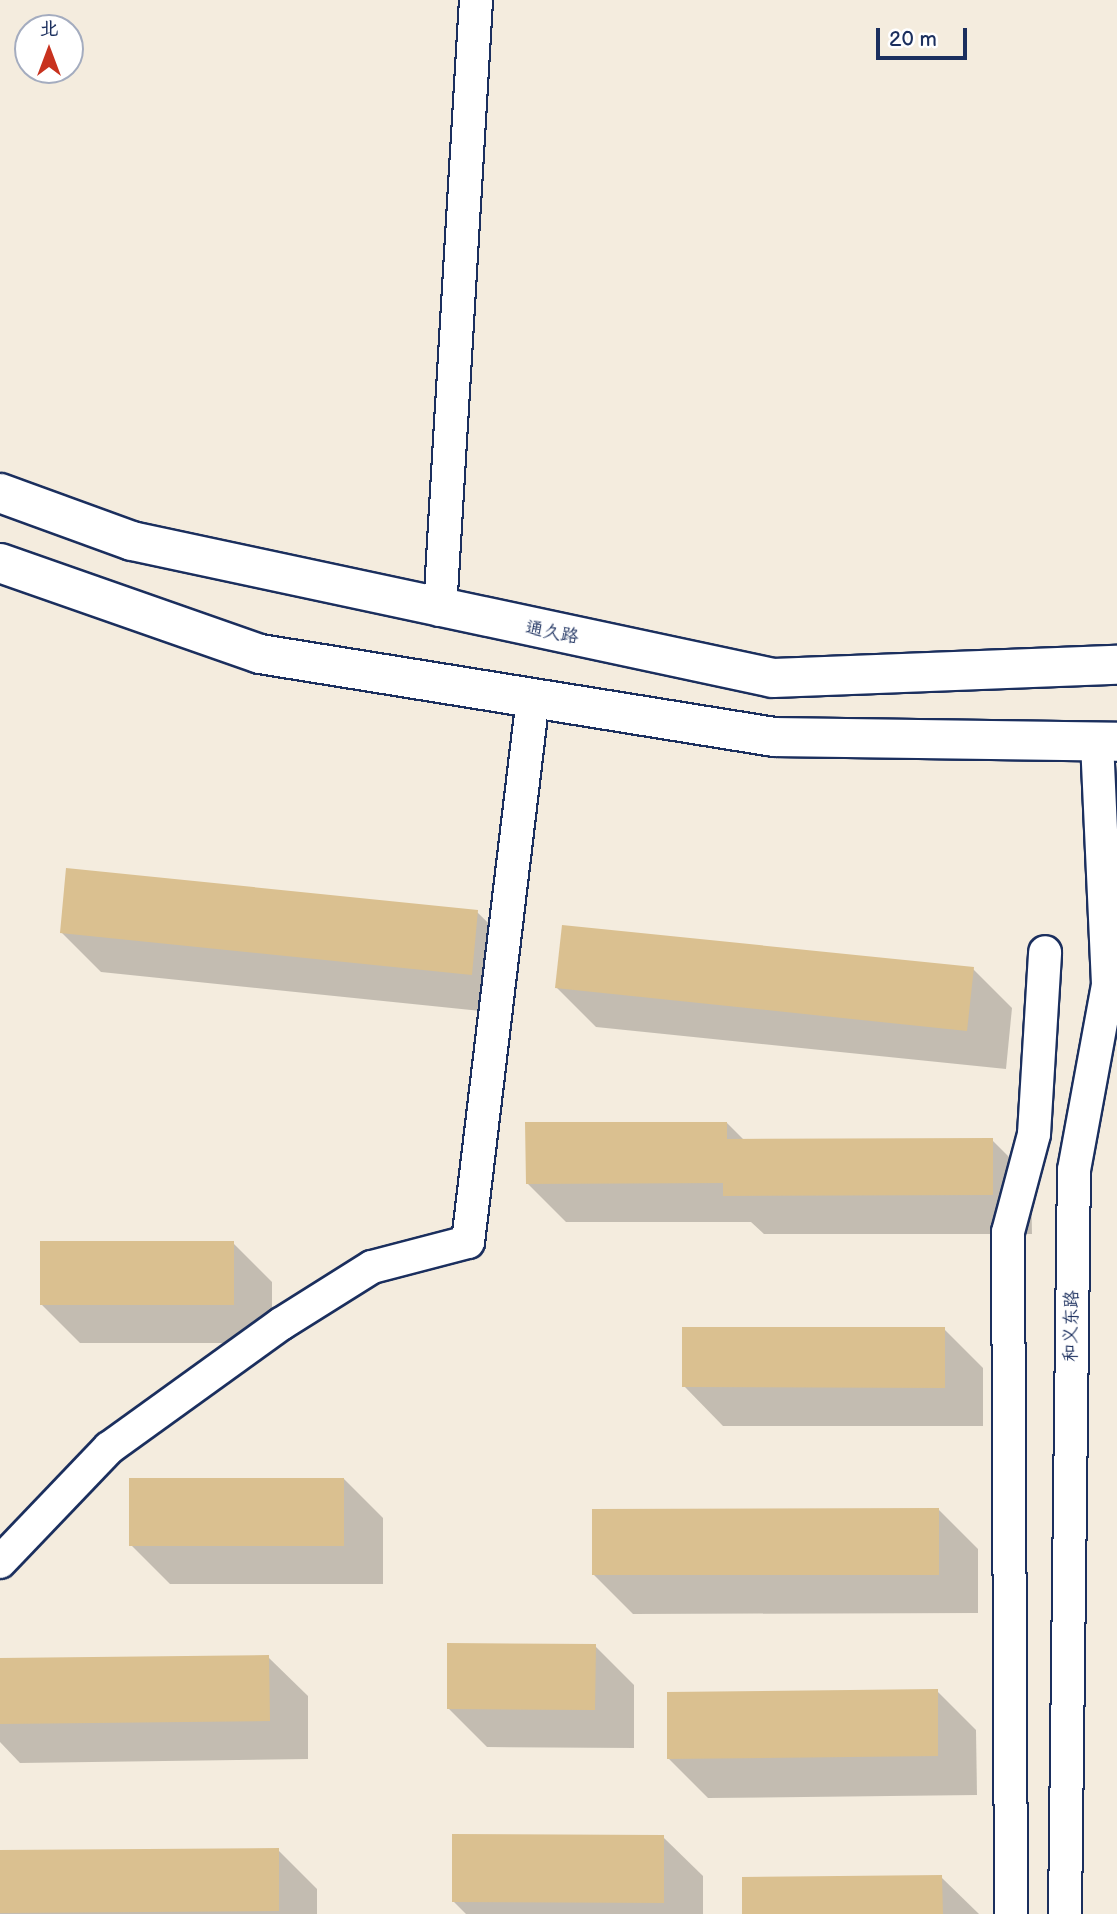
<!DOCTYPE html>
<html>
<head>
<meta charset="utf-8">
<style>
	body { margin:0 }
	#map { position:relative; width:1117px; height:1914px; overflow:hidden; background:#f4ecde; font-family:"Balsamiq Sans","LXGW WenKai TC",sans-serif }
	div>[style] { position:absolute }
	.shadow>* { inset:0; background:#0003 }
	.building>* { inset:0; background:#dac090 }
	.roads { filter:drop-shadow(2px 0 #1b2f5e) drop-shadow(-2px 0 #1b2f5e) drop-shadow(0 2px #1b2f5e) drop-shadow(0 -2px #1b2f5e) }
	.minor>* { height:32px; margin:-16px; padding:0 16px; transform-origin:16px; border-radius:16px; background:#fff }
	.major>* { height:38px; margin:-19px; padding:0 19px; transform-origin:19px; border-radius:19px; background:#fff }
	span { translate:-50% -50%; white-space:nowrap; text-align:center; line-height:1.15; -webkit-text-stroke:7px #fff; paint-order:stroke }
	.street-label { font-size:18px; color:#1b2f5e }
	.north { position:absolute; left:14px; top:14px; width:70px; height:70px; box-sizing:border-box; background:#fff; border:2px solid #a4acbf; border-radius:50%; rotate:0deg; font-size:19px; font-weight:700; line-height:28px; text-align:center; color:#1b2f5e }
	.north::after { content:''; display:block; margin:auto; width:24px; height:32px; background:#c8321e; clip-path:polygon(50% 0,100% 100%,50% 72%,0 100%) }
	.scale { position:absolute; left:876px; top:28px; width:91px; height:32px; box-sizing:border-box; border:4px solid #1b2f5e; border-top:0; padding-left:9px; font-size:21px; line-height:24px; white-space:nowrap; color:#1b2f5e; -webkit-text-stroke:5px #fff; paint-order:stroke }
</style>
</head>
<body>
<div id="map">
	<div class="shadow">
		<i style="clip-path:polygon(477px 912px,517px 951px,510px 1014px,101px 972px,62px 933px)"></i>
		<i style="clip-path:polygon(973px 969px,1012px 1008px,1006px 1069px,596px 1027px,557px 988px)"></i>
		<i style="clip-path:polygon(727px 1123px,744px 1140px,992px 1140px,1031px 1179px,1032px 1234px,764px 1234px,751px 1222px,566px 1222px,527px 1183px)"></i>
		<i style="clip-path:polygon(233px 1243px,272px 1282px,272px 1343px,80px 1343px,41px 1304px)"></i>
		<i style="clip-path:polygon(944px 1329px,983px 1368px,983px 1426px,723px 1426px,684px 1386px)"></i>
		<i style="clip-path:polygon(344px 1479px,383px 1518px,383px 1584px,170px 1584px,131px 1545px)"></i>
		<i style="clip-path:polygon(938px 1509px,978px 1549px,978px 1613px,633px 1614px,594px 1575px)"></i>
		<i style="clip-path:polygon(595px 1646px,634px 1685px,634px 1748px,487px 1747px,448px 1708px)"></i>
		<i style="clip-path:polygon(268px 1657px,308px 1696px,308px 1759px,20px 1763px,0 1742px,0 1660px)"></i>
		<i style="clip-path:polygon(937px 1691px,976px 1730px,977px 1795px,708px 1798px,669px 1759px)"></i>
		<i style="clip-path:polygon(663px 1837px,703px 1876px,703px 1914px,466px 1914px,453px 1901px)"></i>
		<i style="clip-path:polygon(278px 1850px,317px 1889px,317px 1914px,0 1914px,0 1852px)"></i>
		<i style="clip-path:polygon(941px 1877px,979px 1914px,744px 1914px)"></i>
	</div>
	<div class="building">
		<i style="clip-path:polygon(66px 868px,478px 910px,472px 975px,60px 933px)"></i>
		<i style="clip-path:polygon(562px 925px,974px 967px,967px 1031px,555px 988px)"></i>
		<i style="clip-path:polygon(525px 1122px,727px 1122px,727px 1139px,993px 1138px,993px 1195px,723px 1196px,723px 1183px,526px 1184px)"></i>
		<i style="clip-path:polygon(40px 1241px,234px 1241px,234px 1305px,40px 1305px)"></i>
		<i style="clip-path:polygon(682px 1327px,945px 1327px,945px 1388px,682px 1387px)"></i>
		<i style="clip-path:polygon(129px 1478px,344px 1478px,344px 1546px,129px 1546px)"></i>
		<i style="clip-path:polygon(939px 1508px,939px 1575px,592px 1575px,592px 1509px)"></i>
		<i style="clip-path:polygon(447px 1643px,596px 1644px,595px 1710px,447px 1709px)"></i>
		<i style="clip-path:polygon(269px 1655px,270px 1721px,0 1724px,0 1658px)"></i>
		<i style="clip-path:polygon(938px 1689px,938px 1756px,667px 1759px,667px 1692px)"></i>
		<i style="clip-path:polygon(452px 1834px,664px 1835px,664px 1903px,452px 1902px)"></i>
		<i style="clip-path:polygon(279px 1848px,279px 1911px,0 1913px,0 1850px)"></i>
		<i style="clip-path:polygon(942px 1875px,943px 1914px,742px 1914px,742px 1877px)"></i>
	</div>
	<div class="roads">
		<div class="minor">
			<i style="left:440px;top:610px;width:611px;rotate:-86.62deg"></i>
			<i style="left:0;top:1562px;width:158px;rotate:-46.3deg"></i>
			<i style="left:109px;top:1448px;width:212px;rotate:-35.8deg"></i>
			<i style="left:281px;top:1324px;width:107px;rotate:-32.1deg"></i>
			<i style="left:372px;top:1267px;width:99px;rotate:-14.6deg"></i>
			<i style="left:468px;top:1242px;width:548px;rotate:-83.19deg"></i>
			<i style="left:1011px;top:1914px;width:682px;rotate:-90.25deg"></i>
			<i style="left:1008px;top:1232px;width:101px;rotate:-75.1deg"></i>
			<i style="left:1034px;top:1134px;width:182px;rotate:-86.5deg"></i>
			<i style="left:1065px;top:1914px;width:744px;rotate:-89.31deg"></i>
			<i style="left:1074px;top:1170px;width:189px;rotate:-79.6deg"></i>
			<i style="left:1108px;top:984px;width:243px;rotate:-92.6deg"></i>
			<i style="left:1097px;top:741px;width:20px;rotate:9deg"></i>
		</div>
		<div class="major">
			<i style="left:0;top:493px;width:140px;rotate:20deg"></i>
			<i style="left:132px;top:541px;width:655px;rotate:12.06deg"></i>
			<i style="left:773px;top:678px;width:344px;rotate:-2.2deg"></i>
			<i style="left:0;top:563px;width:275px;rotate:19.3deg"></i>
			<i style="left:260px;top:654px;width:521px;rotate:9.17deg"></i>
			<i style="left:774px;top:737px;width:343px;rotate:0.8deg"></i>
		</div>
	</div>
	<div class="street-label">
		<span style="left:552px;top:633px;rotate:11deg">通久路</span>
		<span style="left:1072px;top:1326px;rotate:-89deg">和义东路</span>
	</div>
	<div class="north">北</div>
	<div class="scale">20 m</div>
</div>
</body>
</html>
